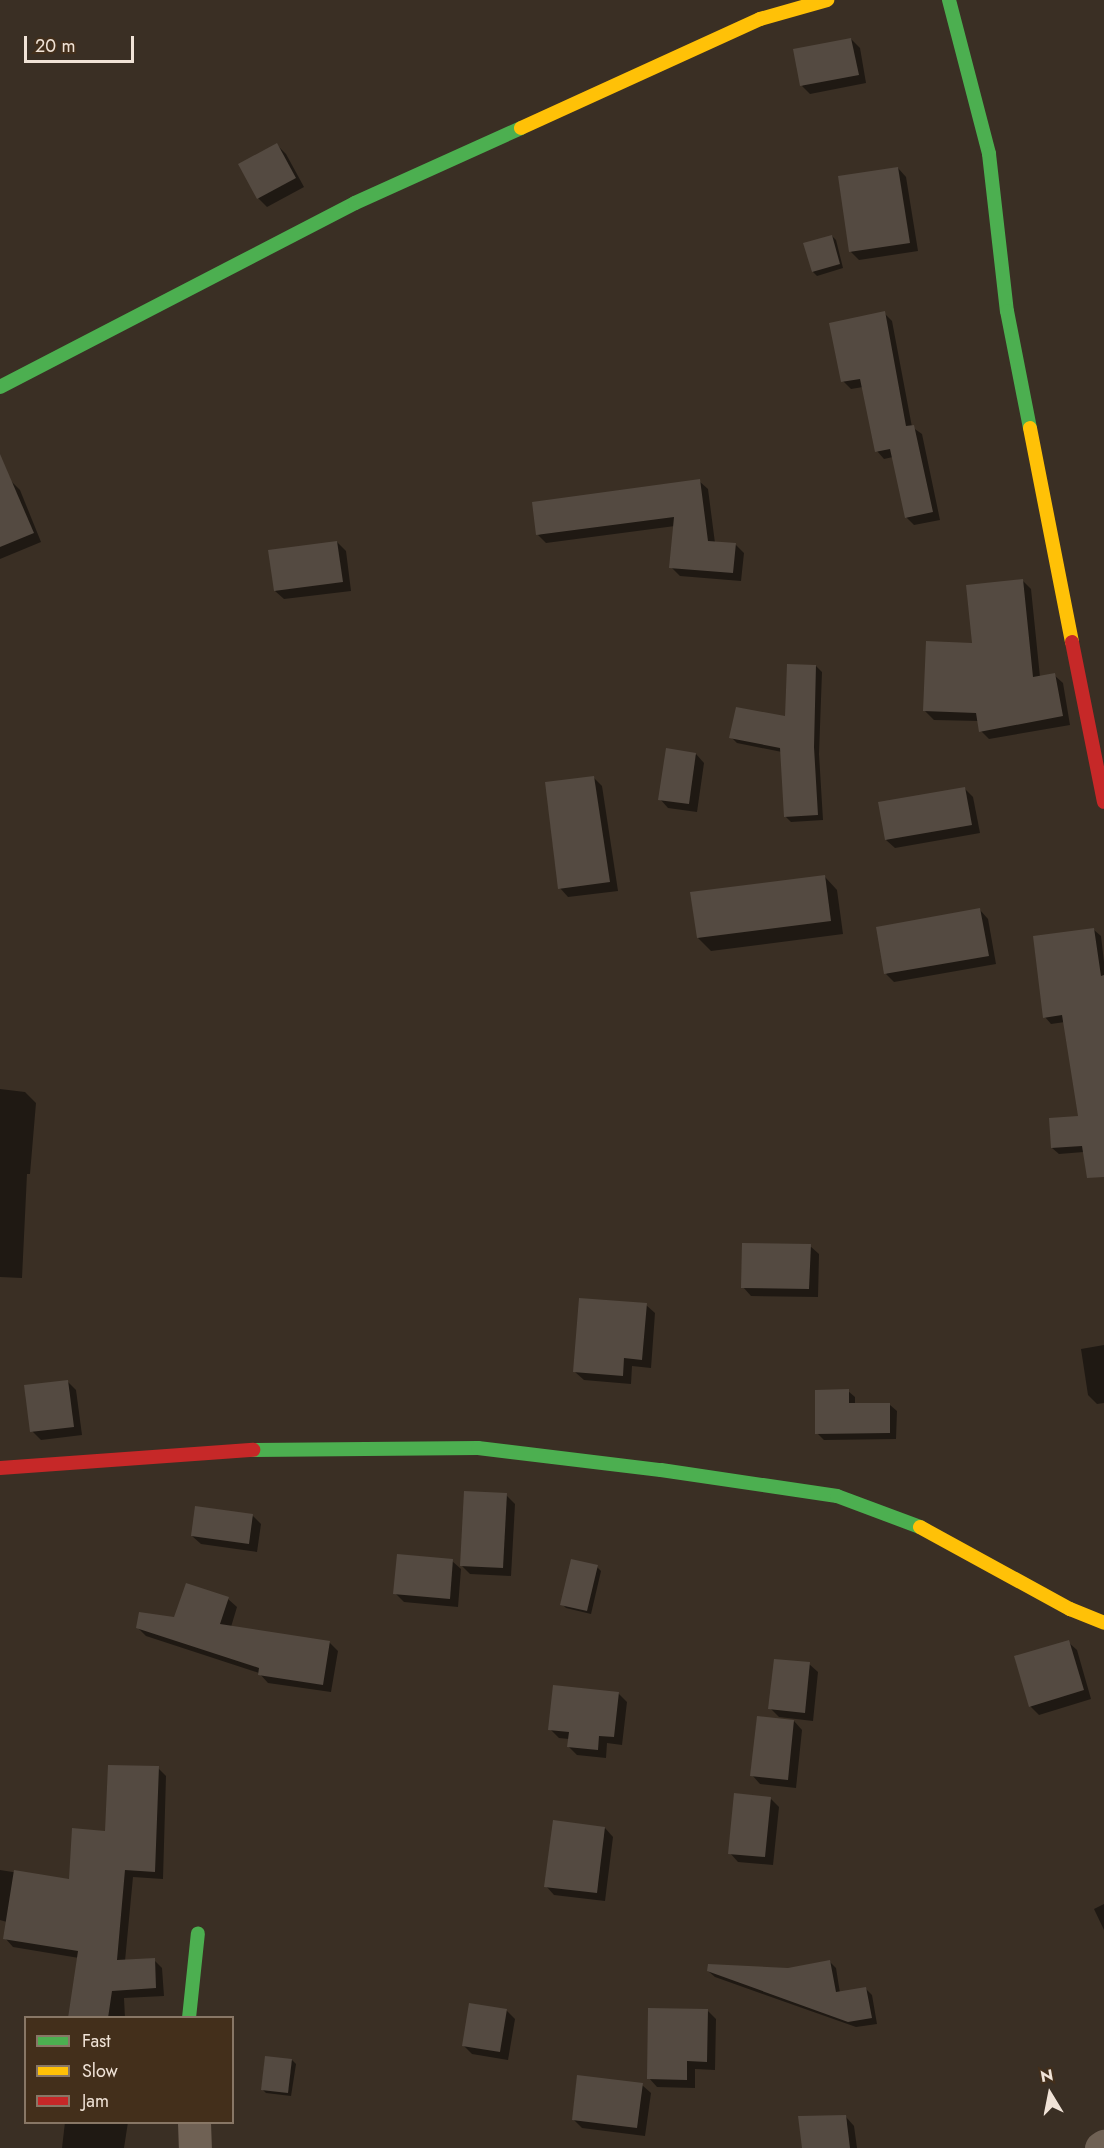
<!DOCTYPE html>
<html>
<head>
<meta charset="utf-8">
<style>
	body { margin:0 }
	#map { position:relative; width:1104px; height:2148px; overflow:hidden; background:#3a2f24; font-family:Jost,sans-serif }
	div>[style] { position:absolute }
	.shadow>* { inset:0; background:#0007 }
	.building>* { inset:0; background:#544a41 }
	.street>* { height:33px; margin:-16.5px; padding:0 16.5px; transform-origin:16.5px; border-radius:16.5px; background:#6f6154 }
	.fast>* { height:14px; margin:-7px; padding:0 7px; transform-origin:7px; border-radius:7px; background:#4caf50 }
	.slow>* { height:14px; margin:-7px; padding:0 7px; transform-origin:7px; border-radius:7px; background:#ffc107 }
	.jam>* { height:14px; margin:-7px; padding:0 7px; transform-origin:7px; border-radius:7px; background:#c62828 }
	span { translate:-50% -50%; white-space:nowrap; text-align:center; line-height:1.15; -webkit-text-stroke:6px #432f1b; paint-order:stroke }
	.legend { position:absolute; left:24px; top:2016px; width:210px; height:108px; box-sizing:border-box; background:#432f1b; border:2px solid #876; margin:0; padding:8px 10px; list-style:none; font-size:18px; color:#f0e3d7 }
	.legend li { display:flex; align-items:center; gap:12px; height:30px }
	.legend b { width:30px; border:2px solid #876 }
	.north { position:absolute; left:1020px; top:2064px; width:60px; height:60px; -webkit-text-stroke:4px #432f1b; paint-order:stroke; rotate:350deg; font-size:16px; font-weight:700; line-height:24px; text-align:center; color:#f0e3d7 }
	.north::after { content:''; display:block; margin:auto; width:21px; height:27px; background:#f0e3d7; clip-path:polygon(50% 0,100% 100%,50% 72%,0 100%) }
	.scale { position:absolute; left:24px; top:36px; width:110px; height:27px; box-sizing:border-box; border:3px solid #f0e3d7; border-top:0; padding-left:8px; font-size:18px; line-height:21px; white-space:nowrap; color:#f0e3d7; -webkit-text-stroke:4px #432f1b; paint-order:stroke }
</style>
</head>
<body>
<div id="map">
	<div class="shadow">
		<i style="clip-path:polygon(851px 39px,860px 48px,866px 83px,810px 94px,802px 86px)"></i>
		<i style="clip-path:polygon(277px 145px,286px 154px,304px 187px,267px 207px,258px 198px)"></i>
		<i style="clip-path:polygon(898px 168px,906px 177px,918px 251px,859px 260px,851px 252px)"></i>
		<i style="clip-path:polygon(832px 236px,836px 240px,843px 268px,817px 276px,813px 272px)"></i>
		<i style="clip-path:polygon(884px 313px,892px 321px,912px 427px,922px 434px,940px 520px,914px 525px,906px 517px,893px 457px,884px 459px,877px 451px,863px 387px,851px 389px,843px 381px)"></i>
		<i style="clip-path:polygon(11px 481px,20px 490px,41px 542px,0 559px,0 486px)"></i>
		<i style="clip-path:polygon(699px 481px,708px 489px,715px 543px,735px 544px,744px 553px,741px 581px,680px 576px,671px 567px,675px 526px,546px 543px,538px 535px)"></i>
		<i style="clip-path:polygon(337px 542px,346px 551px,351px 591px,284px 599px,275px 591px)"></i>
		<i style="clip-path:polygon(1023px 581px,1031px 589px,1040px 677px,1054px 675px,1063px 683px,1070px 725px,989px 739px,981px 731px,979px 721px,934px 720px,925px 711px)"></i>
		<i style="clip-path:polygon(816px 666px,822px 672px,819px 754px,823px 820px,791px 822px,785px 816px,782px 752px,737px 743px,731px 737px,786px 718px)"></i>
		<i style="clip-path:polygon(696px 754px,704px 763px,697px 812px,668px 808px,660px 799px)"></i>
		<i style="clip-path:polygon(593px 777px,602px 786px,618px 891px,568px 897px,560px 888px)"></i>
		<i style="clip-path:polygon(965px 789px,973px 797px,980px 833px,895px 848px,886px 840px)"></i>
		<i style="clip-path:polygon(825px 877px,837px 890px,843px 934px,711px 951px,698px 938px)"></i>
		<i style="clip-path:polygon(980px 910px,988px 919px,996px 964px,894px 982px,886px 974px)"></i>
		<i style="clip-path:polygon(1094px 930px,1101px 936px,1104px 962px,1104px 1127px,1096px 1151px,1059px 1154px,1052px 1148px,1079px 1118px,1065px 1022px,1051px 1024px,1045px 1017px)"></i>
		<i style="clip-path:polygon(0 1089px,25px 1092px,36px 1103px,30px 1174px,27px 1174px,22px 1278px,0 1277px)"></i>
		<i style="clip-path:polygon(810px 1246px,819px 1254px,818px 1297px,751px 1296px,743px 1287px)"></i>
		<i style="clip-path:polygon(646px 1305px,655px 1313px,651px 1368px,632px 1366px,631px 1384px,584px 1380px,575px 1372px)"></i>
		<i style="clip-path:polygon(1104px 1345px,1104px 1403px,1097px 1404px,1088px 1395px,1081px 1349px)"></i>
		<i style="clip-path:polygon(67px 1381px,76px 1390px,82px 1435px,41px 1440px,32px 1431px)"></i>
		<i style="clip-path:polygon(848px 1391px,855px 1397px,855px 1405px,890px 1405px,897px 1411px,896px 1439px,824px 1440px,817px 1433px)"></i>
		<i style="clip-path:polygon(506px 1495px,515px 1504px,511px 1576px,470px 1574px,461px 1565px)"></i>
		<i style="clip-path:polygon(253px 1516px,261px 1524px,257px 1552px,201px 1544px,192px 1536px)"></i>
		<i style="clip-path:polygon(452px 1561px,461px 1569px,458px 1607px,404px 1602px,395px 1593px)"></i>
		<i style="clip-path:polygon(597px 1567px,601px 1571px,591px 1614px,566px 1608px,562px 1604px)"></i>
		<i style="clip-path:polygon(187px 1585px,228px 1599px,237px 1607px,231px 1627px,329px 1642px,338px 1651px,331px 1692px,268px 1683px,259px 1673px,146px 1636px,137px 1627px,175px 1619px)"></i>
		<i style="clip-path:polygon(1068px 1642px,1077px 1650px,1091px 1699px,1039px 1715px,1030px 1706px)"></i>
		<i style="clip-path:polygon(809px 1664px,818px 1672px,813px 1721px,779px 1717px,770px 1708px)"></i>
		<i style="clip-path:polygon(618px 1693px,627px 1702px,622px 1745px,607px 1743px,606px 1758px,577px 1755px,568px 1746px,569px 1739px,559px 1738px,550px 1729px)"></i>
		<i style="clip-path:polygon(794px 1721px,802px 1730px,796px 1788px,760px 1784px,752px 1775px)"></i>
		<i style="clip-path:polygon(158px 1768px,166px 1776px,163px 1879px,133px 1877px,125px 1961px,154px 1960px,162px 1968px,164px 1996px,124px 1998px,125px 2018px,70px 2018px,79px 1958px,13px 1947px,5px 1938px,7px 1922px,0 1920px,0 1870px,70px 1881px)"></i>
		<i style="clip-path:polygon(771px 1799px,779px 1807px,773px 1865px,738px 1862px,730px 1853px)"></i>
		<i style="clip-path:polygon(605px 1828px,613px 1837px,605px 1901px,554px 1895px,546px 1886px)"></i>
		<i style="clip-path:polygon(1104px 1904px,1104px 1930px,1094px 1909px)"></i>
		<i style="clip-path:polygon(830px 1962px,836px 1968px,840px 1993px,866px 1989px,872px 1995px,877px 2024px,856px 2027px,715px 1977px,708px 1971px,788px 1969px)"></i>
		<i style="clip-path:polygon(506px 2010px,515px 2019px,508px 2060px,472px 2054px,464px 2046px)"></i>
		<i style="clip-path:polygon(707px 2010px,716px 2019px,715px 2070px,695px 2069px,695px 2088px,657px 2087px,649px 2078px)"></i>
		<i style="clip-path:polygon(292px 2060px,296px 2064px,291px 2096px,266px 2093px,262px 2089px)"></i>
		<i style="clip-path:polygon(642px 2085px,651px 2093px,645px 2136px,582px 2128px,573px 2119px)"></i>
		<i style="clip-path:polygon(846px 2117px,854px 2126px,857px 2148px,804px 2148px)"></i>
		<i style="clip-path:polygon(65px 2122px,128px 2122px,124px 2148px,62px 2148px)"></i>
	</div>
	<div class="building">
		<i style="clip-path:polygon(851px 38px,859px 75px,800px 86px,793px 49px)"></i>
		<i style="clip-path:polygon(277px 143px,296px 178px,257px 199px,238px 164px)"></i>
		<i style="clip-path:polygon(898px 167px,910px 243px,849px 252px,838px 176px)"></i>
		<i style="clip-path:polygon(832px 235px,840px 264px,812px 272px,803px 243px)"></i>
		<i style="clip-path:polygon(885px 311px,906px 426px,914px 425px,933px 512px,905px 518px,890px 449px,875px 452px,860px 379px,841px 382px,829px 323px)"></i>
		<i style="clip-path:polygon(0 454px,34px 533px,0 547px)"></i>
		<i style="clip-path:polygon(700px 479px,708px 541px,736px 543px,733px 573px,669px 568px,674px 517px,536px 535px,532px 502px)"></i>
		<i style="clip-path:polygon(337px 541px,343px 582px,274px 591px,268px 550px)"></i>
		<i style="clip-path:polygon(1023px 579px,1033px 677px,1055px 673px,1063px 716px,979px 732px,976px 713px,923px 711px,926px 641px,972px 643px,966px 585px)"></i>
		<i style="clip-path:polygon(787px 664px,816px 665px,814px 747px,818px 815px,784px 817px,780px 748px,729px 738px,736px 707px,785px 716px)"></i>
		<i style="clip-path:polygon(666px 748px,696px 753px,689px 804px,658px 800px)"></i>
		<i style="clip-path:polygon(594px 776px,610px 882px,558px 889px,545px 782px)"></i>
		<i style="clip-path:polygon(965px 787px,972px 825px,885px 840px,878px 802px)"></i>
		<i style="clip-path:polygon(825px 875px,831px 921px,697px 938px,690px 892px)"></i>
		<i style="clip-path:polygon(980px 908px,989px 956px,884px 974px,876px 927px)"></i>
		<i style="clip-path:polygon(1094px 928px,1101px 976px,1104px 975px,1104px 1177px,1087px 1178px,1082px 1146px,1051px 1148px,1049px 1118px,1078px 1116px,1062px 1015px,1043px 1018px,1033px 936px)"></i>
		<i style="clip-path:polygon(742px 1243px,811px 1244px,809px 1289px,741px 1288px)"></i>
		<i style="clip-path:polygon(579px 1298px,647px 1303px,642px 1360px,624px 1358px,623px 1376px,573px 1372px)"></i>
		<i style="clip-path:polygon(68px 1380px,74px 1427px,30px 1432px,24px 1385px)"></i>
		<i style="clip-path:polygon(849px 1389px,849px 1403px,890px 1403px,890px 1433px,815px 1434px,815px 1390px)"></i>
		<i style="clip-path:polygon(464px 1491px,507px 1493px,503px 1568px,460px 1566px)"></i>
		<i style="clip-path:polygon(195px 1506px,253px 1514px,249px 1544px,191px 1536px)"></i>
		<i style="clip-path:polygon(397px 1554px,453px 1559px,450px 1599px,393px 1594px)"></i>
		<i style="clip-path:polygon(571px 1559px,598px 1565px,587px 1611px,560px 1605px)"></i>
		<i style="clip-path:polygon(186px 1583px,229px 1597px,220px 1624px,330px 1641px,323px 1685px,258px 1675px,259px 1668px,136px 1628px,139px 1612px,174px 1617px)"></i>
		<i style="clip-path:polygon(1069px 1640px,1084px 1690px,1029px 1707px,1014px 1656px)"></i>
		<i style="clip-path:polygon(774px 1659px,810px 1662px,805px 1713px,768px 1709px)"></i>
		<i style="clip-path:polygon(553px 1685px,619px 1692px,614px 1737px,599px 1736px,598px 1750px,567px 1747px,569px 1732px,548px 1730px)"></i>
		<i style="clip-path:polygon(757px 1716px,794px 1720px,788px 1780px,750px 1776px)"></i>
		<i style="clip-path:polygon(108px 1765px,159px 1766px,155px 1872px,125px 1870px,117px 1960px,155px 1958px,156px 1988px,112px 1991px,108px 2018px,68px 2018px,78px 1951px,3px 1939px,14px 1870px,69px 1879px,72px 1828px,105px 1831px)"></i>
		<i style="clip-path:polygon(734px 1793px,771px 1797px,765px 1857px,728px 1854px)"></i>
		<i style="clip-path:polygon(553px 1820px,605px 1827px,597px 1893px,544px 1887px)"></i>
		<i style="clip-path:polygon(830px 1960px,836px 1992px,866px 1987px,872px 2018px,848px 2022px,707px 1971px,708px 1964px,788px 1968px)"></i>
		<i style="clip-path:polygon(469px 2003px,507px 2009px,500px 2052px,462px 2046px)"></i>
		<i style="clip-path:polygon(648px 2008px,708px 2009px,707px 2062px,687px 2061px,687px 2080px,647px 2079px)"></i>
		<i style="clip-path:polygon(265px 2056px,292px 2059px,288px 2093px,261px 2090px)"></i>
		<i style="clip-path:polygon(577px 2075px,643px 2083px,637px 2128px,572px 2120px)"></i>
		<i style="clip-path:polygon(846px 2115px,850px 2148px,802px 2148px,798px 2116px)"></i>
	</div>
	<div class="street">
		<i style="left:194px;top:2122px;width:26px;rotate:88deg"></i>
		<i style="left:1101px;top:2148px;width:4px;rotate:-34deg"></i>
	</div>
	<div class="fast">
		<i style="left:949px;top:0;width:159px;rotate:75.4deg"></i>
		<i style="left:989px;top:154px;width:158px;rotate:83.5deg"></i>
		<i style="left:1007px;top:311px;width:119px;rotate:78.9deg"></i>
		<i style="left:0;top:387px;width:400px;rotate:-27.4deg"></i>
		<i style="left:355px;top:203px;width:182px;rotate:-24.3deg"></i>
		<i style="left:253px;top:1450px;width:225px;rotate:-0.5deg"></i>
		<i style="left:478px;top:1448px;width:184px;rotate:6.9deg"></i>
		<i style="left:661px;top:1470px;width:178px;rotate:8.4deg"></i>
		<i style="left:837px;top:1496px;width:89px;rotate:20.5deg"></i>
		<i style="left:189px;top:2018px;width:85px;rotate:-84deg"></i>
	</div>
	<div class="slow">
		<i style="left:521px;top:128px;width:263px;rotate:-24.5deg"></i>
		<i style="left:760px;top:19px;width:70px;rotate:-15.8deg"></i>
		<i style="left:1030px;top:428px;width:218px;rotate:78.9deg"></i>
		<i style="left:920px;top:1527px;width:171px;rotate:28.7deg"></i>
		<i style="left:1070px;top:1609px;width:37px;rotate:22deg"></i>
	</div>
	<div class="jam">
		<i style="left:1072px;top:642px;width:163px;rotate:78.7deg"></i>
		<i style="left:0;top:1468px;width:254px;rotate:-4.1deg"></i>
	</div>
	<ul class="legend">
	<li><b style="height:8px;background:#4caf50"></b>Fast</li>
	<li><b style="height:8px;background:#ffc107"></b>Slow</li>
	<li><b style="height:8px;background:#c62828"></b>Jam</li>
	</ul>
	<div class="north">N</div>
	<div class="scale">20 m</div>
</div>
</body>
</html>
